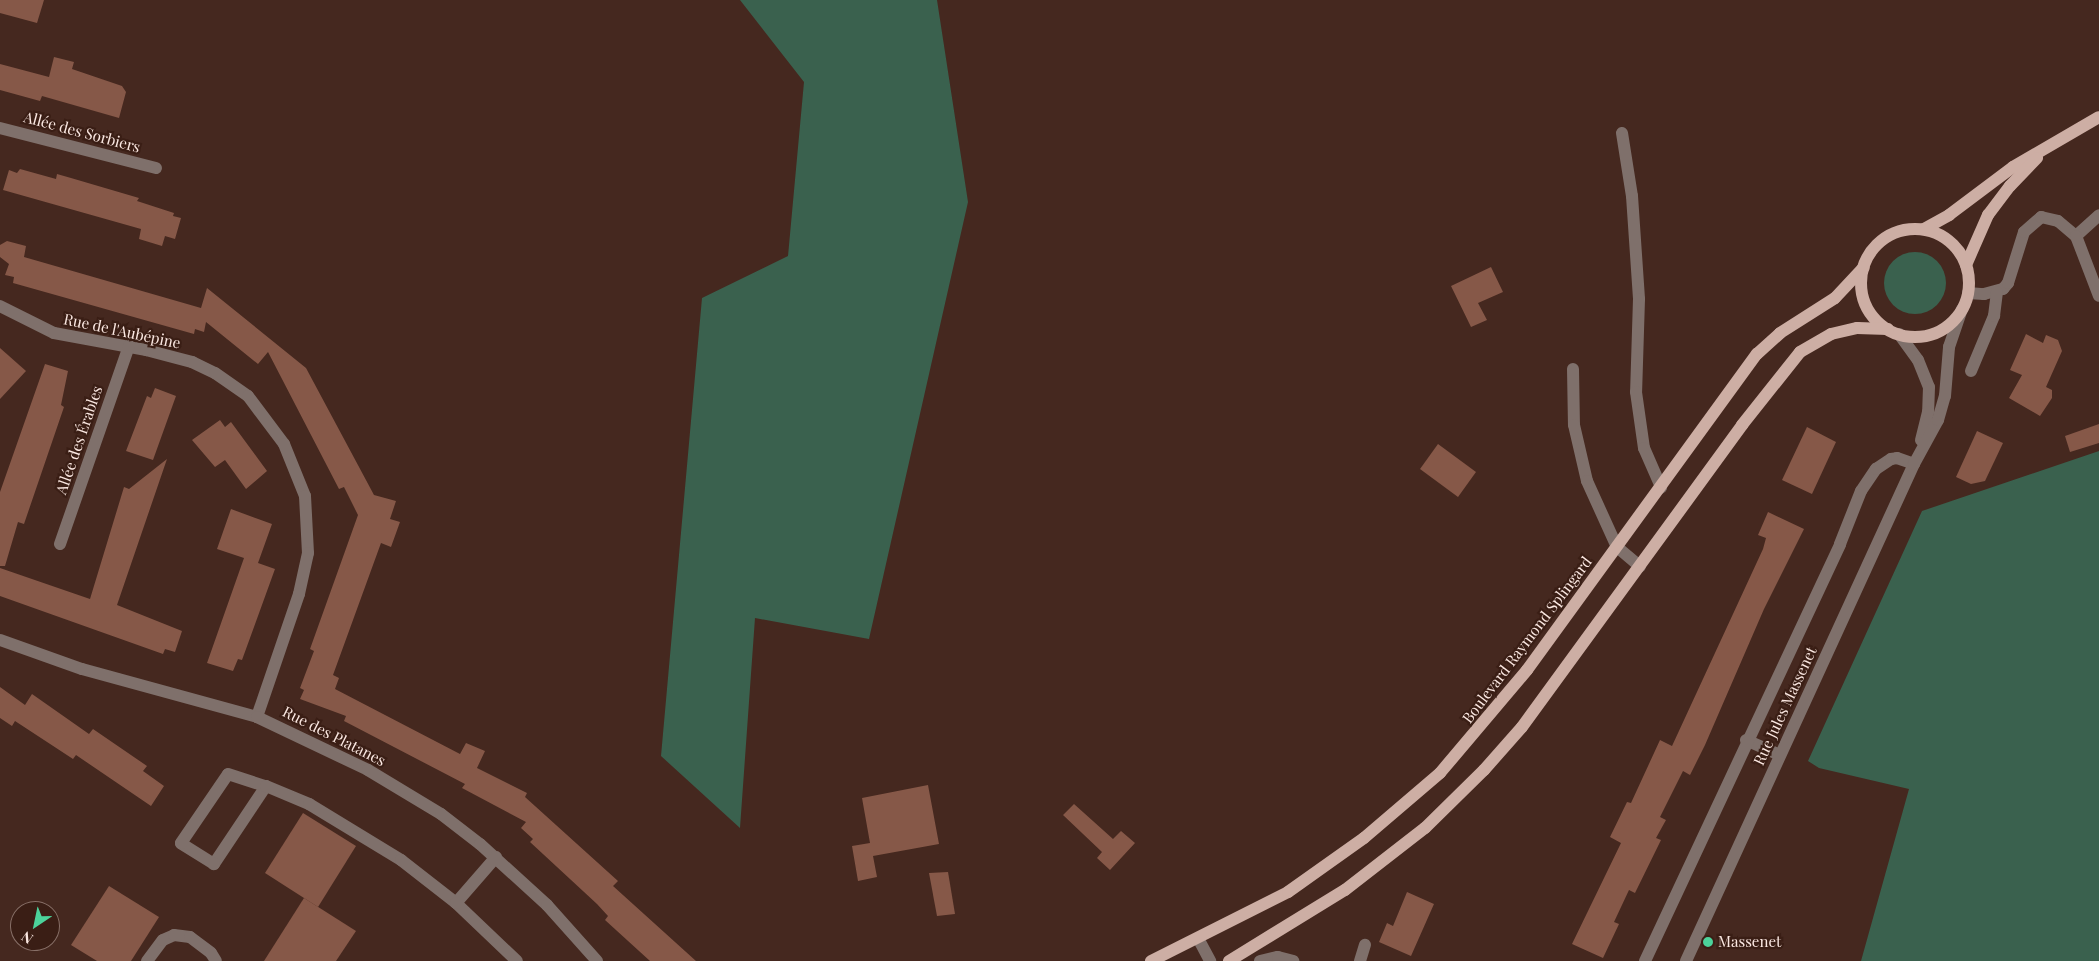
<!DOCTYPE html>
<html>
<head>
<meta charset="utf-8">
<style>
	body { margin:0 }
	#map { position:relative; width:2099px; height:961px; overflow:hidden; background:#45281f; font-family:"Playfair Display",serif }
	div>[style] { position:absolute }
	.green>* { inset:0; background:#3a614e }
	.round { border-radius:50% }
	.building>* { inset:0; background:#865848 }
	.minor>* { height:12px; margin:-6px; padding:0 6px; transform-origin:6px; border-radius:6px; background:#7f706b }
	.major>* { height:12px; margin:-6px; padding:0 6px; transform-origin:6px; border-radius:6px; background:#cdaea4 }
	.major>.ring { margin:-6px; padding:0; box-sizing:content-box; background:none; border:12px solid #cdaea4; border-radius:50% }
	.dots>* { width:14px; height:14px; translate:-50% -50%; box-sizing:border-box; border:2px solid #3a1e15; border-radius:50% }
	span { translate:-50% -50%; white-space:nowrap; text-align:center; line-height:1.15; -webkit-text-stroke:4.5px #3a1e15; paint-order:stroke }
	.street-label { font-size:15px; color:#fbe8e2 }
	.poi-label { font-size:15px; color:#fbe8e2 }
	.left { translate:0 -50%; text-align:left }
	.north { position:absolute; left:10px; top:901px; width:50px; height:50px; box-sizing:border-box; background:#3a1e15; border:1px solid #876f67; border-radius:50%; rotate:214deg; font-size:14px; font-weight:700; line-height:20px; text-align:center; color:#fbe8e2 }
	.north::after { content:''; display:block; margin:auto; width:18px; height:22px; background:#4cd39b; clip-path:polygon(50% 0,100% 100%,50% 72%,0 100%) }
</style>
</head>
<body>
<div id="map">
	<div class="green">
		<i style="clip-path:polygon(740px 0,937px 0,968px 202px,869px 639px,755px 618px,740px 828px,661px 756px,702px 298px,788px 256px,804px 82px)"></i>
		<i class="round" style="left:1884px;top:252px;width:62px;height:62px"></i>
		<i style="clip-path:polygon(2099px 451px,2099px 961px,1861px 961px,1909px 789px,1819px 768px,1808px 761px,1922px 511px)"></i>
	</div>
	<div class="building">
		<i style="clip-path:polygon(0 0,44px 0,37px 23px,0 13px)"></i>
		<i style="clip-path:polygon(54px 57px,74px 62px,72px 69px,122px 86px,126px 92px,119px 118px,42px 96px,40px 101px,0 90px,0 64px,49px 77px)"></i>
		<i style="clip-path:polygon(20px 169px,56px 179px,57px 174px,71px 178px,139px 198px,137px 201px,174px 213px,173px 216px,181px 218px,175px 239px,165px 236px,162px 246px,139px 239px,141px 229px,3px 190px,9px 170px,17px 173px)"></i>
		<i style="clip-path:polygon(7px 241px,26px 246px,24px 257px,201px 308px,207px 288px,306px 368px,374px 495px,396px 501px,390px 519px,400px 522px,391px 547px,381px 543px,333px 675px,339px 678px,335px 689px,460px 754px,466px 743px,485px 751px,477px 768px,527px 793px,525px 797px,618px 881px,613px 886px,696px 961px,650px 961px,605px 920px,608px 916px,597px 904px,530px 842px,533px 839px,521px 828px,526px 822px,462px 788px,465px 784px,344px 721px,346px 716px,300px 699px,304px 690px,300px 688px,314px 651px,310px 649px,358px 515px,344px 487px,339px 489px,268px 352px,258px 364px,206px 322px,204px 332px,195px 329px,194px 334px,13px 283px,14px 277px,5px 275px,9px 264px,0 257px,0 245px)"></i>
		<i style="clip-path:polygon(1491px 267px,1503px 292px,1478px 303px,1487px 320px,1471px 327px,1451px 286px)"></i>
		<i style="clip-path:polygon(2026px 334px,2043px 343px,2046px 335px,2058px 340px,2062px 351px,2046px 387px,2052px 390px,2052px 398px,2040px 416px,2009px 398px,2022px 375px,2010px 370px)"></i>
		<i style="clip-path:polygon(0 348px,26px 371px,0 399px)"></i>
		<i style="clip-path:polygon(45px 364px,68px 371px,61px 405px,64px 407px,24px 524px,18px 522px,5px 566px,0 566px,0 492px)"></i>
		<i style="clip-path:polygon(155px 388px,176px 396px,153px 460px,126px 451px,147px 396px,151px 398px)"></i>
		<i style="clip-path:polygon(220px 420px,225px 427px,231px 422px,267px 471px,246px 489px,225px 460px,215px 467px,192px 440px)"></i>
		<i style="clip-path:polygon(2099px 424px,2099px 443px,2070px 452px,2065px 436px)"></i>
		<i style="clip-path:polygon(1807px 427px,1836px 442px,1812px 494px,1782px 480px)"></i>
		<i style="clip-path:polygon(1977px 431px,2003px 443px,1985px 481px,1971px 484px,1956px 477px)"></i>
		<i style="clip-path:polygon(1438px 444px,1476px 472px,1458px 497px,1420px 469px)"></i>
		<i style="clip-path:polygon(167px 459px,117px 605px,182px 631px,175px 652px,165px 649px,163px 654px,0 596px,0 568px,90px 599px,124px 487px,129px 489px)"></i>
		<i style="clip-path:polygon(231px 509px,272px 524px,258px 563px,275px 569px,242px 660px,238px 659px,233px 671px,207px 663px,244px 558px,217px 549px)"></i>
		<i style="clip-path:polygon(1768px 512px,1804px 529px,1764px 609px,1705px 745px,1690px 775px,1683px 771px,1660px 817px,1666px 820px,1656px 838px,1661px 840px,1635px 893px,1629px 890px,1614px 922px,1619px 924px,1603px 958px,1572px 944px,1621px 843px,1610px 837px,1627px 802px,1631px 803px,1660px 740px,1672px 746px,1763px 549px,1766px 538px,1758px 535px)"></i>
		<i style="clip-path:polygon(0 687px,25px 705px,32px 694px,89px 734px,93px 729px,147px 766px,143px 771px,164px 786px,151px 806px,76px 755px,73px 759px,15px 721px,12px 726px,0 718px)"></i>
		<i style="clip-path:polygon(928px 785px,939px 844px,873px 856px,877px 877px,858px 881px,852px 846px,870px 843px,862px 798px)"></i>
		<i style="clip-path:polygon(1074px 804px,1113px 839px,1121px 831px,1135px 843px,1110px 870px,1097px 858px,1102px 852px,1063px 815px)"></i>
		<i style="clip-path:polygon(303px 813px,356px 846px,318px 907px,265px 873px)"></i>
		<i style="clip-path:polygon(948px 872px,955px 914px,937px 916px,929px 873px)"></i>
		<i style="clip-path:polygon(109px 886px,159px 917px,131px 961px,97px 961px,71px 945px)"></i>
		<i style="clip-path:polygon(1407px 892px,1434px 904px,1411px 956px,1379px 942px,1387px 923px,1393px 926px)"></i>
		<i style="clip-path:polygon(304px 898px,356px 931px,336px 961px,264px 961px)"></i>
	</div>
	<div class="minor">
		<i style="left:0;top:128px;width:161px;rotate:14.4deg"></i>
		<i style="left:1622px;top:133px;width:64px;rotate:81deg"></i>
		<i style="left:1632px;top:196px;width:103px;rotate:86.1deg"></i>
		<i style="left:1639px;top:299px;width:93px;rotate:91.8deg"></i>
		<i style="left:1636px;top:392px;width:57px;rotate:81.9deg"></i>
		<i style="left:1644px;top:448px;width:43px;rotate:66.4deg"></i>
		<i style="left:2076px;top:236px;width:31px;rotate:-42deg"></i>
		<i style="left:1968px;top:293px;width:16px;rotate:4deg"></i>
		<i style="left:1984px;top:294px;width:20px;rotate:-15deg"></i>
		<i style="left:2003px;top:289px;width:8px;rotate:-50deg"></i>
		<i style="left:2008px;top:283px;width:53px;rotate:-72.6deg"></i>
		<i style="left:2024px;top:232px;width:23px;rotate:-41deg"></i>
		<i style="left:2041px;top:217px;width:17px;rotate:13deg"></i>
		<i style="left:2058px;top:221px;width:23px;rotate:40deg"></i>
		<i style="left:2076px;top:236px;width:64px;rotate:69deg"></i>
		<i style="left:0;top:306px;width:60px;rotate:26.6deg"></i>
		<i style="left:54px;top:333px;width:94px;rotate:10.5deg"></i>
		<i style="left:146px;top:350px;width:48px;rotate:14.6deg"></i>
		<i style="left:192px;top:362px;width:25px;rotate:26deg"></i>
		<i style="left:215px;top:373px;width:40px;rotate:34.9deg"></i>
		<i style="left:248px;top:396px;width:60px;rotate:53.1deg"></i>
		<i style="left:284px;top:444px;width:56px;rotate:68deg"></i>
		<i style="left:305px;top:496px;width:57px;rotate:87deg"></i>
		<i style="left:308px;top:553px;width:42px;rotate:102.4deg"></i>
		<i style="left:299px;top:594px;width:130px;rotate:108.9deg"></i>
		<i style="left:1899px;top:334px;width:32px;rotate:54deg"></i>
		<i style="left:1918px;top:360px;width:29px;rotate:68deg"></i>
		<i style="left:1929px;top:387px;width:25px;rotate:92deg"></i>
		<i style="left:1928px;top:412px;width:29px;rotate:104deg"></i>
		<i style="left:1573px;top:369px;width:56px;rotate:89deg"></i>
		<i style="left:1574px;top:425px;width:57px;rotate:76.9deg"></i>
		<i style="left:1587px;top:481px;width:72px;rotate:65.6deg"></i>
		<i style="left:1617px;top:547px;width:30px;rotate:40deg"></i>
		<i style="left:1971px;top:371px;width:60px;rotate:-67.3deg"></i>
		<i style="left:1994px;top:316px;width:24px;rotate:-83deg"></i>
		<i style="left:60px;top:544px;width:210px;rotate:-70.8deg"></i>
		<i style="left:0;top:640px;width:87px;rotate:19.5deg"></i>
		<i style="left:82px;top:669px;width:181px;rotate:15.3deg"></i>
		<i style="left:257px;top:717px;width:123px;rotate:25.5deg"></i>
		<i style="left:368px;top:770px;width:85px;rotate:31.1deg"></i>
		<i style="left:441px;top:814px;width:49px;rotate:37.6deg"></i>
		<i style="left:480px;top:844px;width:91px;rotate:42.3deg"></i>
		<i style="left:547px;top:905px;width:75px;rotate:48.2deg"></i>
		<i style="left:1746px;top:740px;width:37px;rotate:24deg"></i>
		<i style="left:266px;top:786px;width:94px;rotate:123.7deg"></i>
		<i style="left:214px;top:864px;width:39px;rotate:-148deg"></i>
		<i style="left:181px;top:843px;width:83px;rotate:-55.7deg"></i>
		<i style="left:228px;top:774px;width:40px;rotate:18deg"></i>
		<i style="left:266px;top:786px;width:47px;rotate:22.7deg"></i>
		<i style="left:309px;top:804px;width:108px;rotate:31.3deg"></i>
		<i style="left:401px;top:860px;width:70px;rotate:38deg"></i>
		<i style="left:456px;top:903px;width:84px;rotate:43.6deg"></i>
		<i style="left:456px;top:903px;width:61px;rotate:-49deg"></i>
		<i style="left:1199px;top:940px;width:24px;rotate:62deg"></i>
		<i style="left:147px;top:961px;width:26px;rotate:-53deg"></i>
		<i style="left:163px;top:940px;width:12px;rotate:-24deg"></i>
		<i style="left:174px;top:935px;width:16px;rotate:7deg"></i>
		<i style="left:190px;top:937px;width:26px;rotate:37deg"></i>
		<i style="left:211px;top:953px;width:9px;rotate:58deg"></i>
		<i style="left:1260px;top:961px;width:18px;rotate:-13deg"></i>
		<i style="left:1278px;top:957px;width:16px;rotate:15deg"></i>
		<i style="left:1360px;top:961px;width:17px;rotate:-73deg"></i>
		<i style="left:1645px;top:961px;width:460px;rotate:-64.9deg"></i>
		<i style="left:1840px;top:544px;width:57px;rotate:-68.4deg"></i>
		<i style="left:1861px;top:491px;width:27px;rotate:-56deg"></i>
		<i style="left:1876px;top:469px;width:18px;rotate:-34deg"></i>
		<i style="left:1891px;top:459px;width:6px;rotate:-9deg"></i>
		<i style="left:1897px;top:458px;width:18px;rotate:19deg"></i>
		<i style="left:1686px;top:961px;width:547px;rotate:-65.36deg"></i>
		<i style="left:1914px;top:464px;width:50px;rotate:-61.4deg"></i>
		<i style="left:1938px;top:420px;width:25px;rotate:-74deg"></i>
		<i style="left:1945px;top:396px;width:49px;rotate:-85.3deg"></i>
		<i style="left:1949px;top:347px;width:40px;rotate:-71.1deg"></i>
	</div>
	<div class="major">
		<i style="left:1924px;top:229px;width:29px;rotate:-29deg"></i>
		<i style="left:1949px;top:215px;width:80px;rotate:-36.9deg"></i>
		<i style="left:2013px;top:167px;width:99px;rotate:-30.2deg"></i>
		<i class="ring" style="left:1861px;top:229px;width:96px;height:96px"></i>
		<i style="left:1966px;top:265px;width:55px;rotate:-66.3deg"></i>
		<i style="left:1988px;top:215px;width:36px;rotate:-53deg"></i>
		<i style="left:2010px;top:186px;width:39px;rotate:-46deg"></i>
		<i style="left:1151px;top:961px;width:153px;rotate:-26.7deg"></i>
		<i style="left:1288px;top:892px;width:93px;rotate:-35.4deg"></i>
		<i style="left:1364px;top:838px;width:100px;rotate:-40.5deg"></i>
		<i style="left:1440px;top:773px;width:135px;rotate:-49.8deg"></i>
		<i style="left:1527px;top:670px;width:391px;rotate:-54deg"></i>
		<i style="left:1757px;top:354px;width:31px;rotate:-42deg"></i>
		<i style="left:1780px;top:333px;width:65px;rotate:-32.5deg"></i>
		<i style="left:1835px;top:298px;width:42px;rotate:-46.9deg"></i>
		<i style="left:1229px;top:961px;width:136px;rotate:-31.5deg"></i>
		<i style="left:1345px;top:890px;width:101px;rotate:-37.8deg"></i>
		<i style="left:1425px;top:828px;width:83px;rotate:-44.5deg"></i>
		<i style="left:1484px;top:770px;width:57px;rotate:-48.5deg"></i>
		<i style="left:1522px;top:727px;width:374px;rotate:-53.9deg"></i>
		<i style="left:1742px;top:425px;width:93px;rotate:-51.5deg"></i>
		<i style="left:1800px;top:352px;width:36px;rotate:-30deg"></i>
		<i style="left:1831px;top:334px;width:27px;rotate:-13deg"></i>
		<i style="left:1857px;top:328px;width:31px;rotate:2deg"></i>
	</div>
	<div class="dots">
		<i style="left:1708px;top:942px;background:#4cd39b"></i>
	</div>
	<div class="street-label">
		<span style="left:82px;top:132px;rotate:15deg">Allée des Sorbiers</span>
		<span style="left:122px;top:331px;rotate:12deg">Rue de l'Aubépine</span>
		<span style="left:79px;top:440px;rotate:-71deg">Allée des Érables</span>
		<span style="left:1527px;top:640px;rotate:-53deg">Boulevard Raymond Splingard</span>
		<span style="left:1785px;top:706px;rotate:-65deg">Rue Jules Massenet</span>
		<span style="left:334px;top:736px;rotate:27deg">Rue des Platanes</span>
	</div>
	<div class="poi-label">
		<span class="left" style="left:1718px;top:942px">Massenet</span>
	</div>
	<div class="north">N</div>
</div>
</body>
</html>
